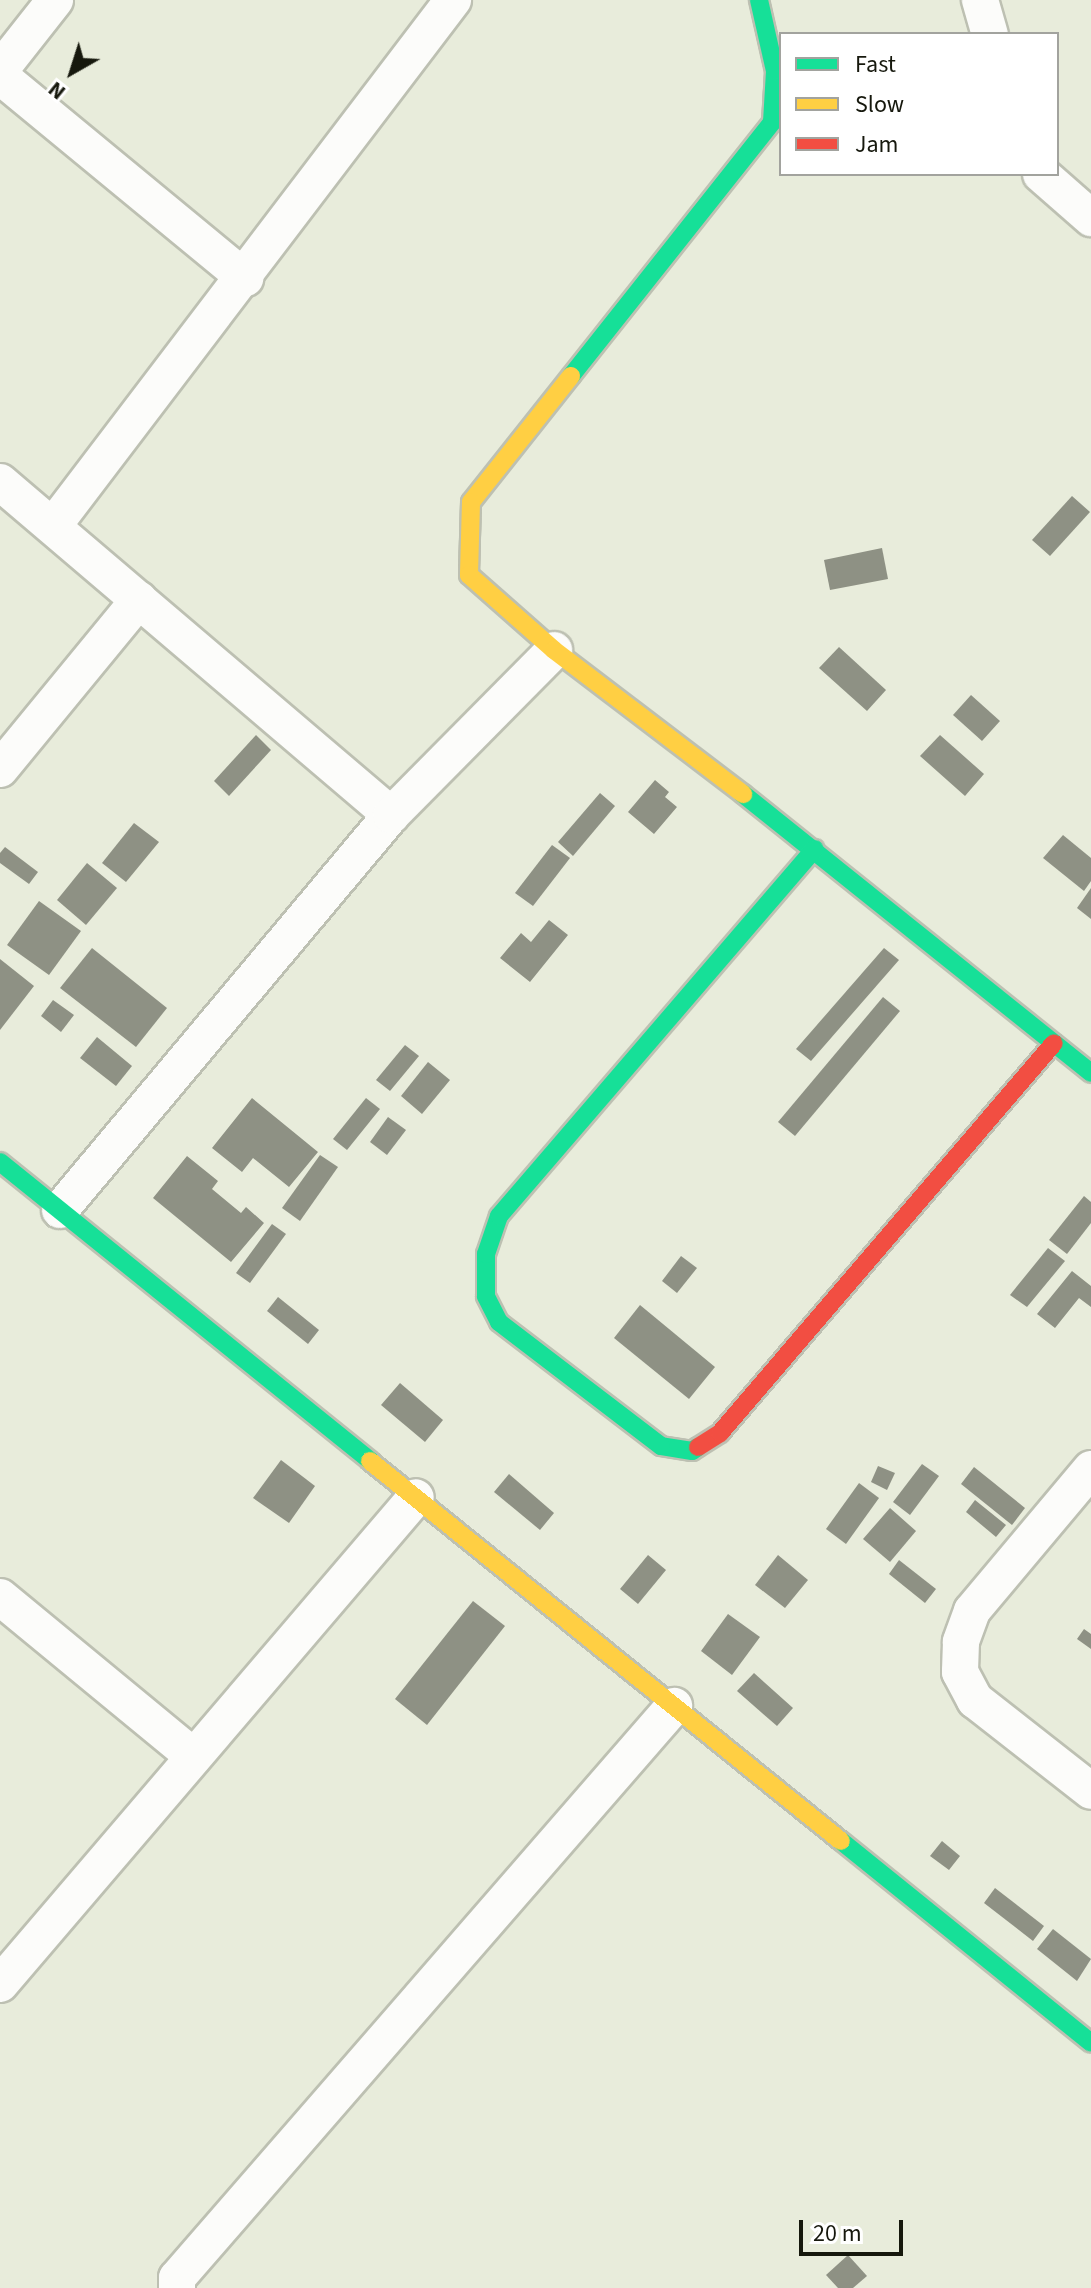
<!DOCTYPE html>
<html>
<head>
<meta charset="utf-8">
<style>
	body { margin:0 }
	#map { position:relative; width:1091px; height:2288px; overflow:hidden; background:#e8ecdb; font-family:"Source Sans 3",sans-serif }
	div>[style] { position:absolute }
	.building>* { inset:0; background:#8e9184 }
	.roads { filter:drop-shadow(2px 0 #bdc0b2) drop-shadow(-2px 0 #bdc0b2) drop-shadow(0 2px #bdc0b2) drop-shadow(0 -2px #bdc0b2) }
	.street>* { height:36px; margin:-18px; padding:0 18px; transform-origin:18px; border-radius:18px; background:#fcfcfa }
	.fast>* { height:18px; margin:-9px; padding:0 9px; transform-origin:9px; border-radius:9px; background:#16e098 }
	.slow>* { height:18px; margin:-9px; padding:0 9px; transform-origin:9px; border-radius:9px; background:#ffcf43 }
	.jam>* { height:18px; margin:-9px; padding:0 9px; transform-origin:9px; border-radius:9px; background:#f24e42 }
	span { translate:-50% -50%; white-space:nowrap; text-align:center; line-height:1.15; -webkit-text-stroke:8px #fff; paint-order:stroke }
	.legend { position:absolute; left:779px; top:32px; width:280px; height:144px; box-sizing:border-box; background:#fff; border:2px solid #a2a39e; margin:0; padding:10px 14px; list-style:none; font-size:24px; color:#16180d }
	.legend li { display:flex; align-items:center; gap:16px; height:40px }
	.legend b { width:40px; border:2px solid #a2a39e }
	.north { position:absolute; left:32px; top:32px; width:80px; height:80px; -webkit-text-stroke:6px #fff; paint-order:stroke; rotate:219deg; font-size:22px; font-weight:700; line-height:32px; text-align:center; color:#16180d }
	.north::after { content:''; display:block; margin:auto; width:28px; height:36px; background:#16180d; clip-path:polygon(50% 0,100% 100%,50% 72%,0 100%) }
	.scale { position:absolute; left:799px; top:2220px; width:104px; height:36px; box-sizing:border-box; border:4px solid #16180d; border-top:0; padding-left:10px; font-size:24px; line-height:28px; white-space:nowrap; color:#16180d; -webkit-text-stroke:6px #fff; paint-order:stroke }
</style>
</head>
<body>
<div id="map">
	<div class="building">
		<i style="clip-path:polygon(1072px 496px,1090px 512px,1050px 556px,1032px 540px)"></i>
		<i style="clip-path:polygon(882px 548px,888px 579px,830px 590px,824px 560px)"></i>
		<i style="clip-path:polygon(839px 647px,886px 690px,867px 711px,819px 668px)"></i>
		<i style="clip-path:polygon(971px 695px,1000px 721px,982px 741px,953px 715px)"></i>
		<i style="clip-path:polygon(256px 735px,271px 750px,229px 796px,214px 781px)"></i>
		<i style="clip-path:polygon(940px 735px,984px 774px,965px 796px,920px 756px)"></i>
		<i style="clip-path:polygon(655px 780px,669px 792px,665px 797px,677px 807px,654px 834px,628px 812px)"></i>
		<i style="clip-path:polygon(600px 793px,615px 806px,573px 856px,558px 842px)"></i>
		<i style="clip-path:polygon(134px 823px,159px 842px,126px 882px,102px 863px)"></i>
		<i style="clip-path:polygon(1063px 835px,1091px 858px,1091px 881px,1084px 891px,1043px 858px)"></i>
		<i style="clip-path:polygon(552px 845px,570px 858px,533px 906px,515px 893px)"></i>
		<i style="clip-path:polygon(5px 847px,38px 872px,29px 884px,0 863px,0 853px)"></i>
		<i style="clip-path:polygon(87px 863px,117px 888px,86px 925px,57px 900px)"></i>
		<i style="clip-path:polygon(1091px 888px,1091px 919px,1077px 908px)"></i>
		<i style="clip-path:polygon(39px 901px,81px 931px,49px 975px,7px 945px)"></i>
		<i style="clip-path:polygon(549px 920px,568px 935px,530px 982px,500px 958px,521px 933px,531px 942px)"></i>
		<i style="clip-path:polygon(92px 948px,167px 1008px,136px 1047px,60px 988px)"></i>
		<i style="clip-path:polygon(884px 948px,899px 960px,811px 1061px,796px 1049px)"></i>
		<i style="clip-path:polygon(0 959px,34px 986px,0 1030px)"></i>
		<i style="clip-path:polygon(883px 997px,900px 1011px,795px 1136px,778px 1122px)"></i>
		<i style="clip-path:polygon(53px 1000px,74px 1015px,61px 1032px,41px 1016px)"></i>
		<i style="clip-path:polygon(97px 1037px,132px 1066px,116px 1086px,80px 1058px)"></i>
		<i style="clip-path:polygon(405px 1045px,419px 1056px,390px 1091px,376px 1080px)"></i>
		<i style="clip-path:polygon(428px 1062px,450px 1080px,422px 1114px,401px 1096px)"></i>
		<i style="clip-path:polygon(252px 1098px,318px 1152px,289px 1187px,253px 1158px,242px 1172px,212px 1148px)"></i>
		<i style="clip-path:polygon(366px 1098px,380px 1109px,347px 1150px,333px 1139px)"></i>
		<i style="clip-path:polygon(388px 1117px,406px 1130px,387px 1155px,370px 1142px)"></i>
		<i style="clip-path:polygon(320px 1155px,338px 1167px,300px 1221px,282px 1208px)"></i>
		<i style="clip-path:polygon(187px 1156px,218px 1181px,212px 1189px,241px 1213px,246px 1207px,264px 1223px,231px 1262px,153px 1198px)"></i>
		<i style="clip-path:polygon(1084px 1196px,1091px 1202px,1091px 1223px,1067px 1254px,1049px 1240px)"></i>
		<i style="clip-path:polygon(272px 1224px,286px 1234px,250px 1283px,236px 1273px)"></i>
		<i style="clip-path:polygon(1048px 1248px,1065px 1261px,1027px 1307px,1010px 1295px)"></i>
		<i style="clip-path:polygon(681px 1256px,697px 1268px,677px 1293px,662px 1281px)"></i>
		<i style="clip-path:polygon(1072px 1271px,1091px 1286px,1091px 1307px,1079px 1298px,1055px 1328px,1037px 1314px)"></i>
		<i style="clip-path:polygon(278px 1297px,319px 1330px,308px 1344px,267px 1311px)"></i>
		<i style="clip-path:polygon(640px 1305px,715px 1367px,689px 1399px,614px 1338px)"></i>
		<i style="clip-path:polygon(400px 1383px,443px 1420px,425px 1442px,381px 1405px)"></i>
		<i style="clip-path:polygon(281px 1460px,315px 1486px,289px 1523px,253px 1498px)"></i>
		<i style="clip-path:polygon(922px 1464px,939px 1476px,910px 1515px,893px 1502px)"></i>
		<i style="clip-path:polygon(878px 1466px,895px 1473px,887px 1490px,871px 1482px)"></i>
		<i style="clip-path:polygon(974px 1467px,1025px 1508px,1012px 1525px,961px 1484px)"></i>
		<i style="clip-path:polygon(509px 1474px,554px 1513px,540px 1530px,494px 1492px)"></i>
		<i style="clip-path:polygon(859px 1483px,879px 1498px,846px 1544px,826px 1529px)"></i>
		<i style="clip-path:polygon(975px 1500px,1006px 1525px,996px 1537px,966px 1512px)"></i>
		<i style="clip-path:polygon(890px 1508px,916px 1531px,890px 1562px,863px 1539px)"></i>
		<i style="clip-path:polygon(648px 1555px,666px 1570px,638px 1604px,620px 1589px)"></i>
		<i style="clip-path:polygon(778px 1555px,808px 1580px,785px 1608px,755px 1585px)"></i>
		<i style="clip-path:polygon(899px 1560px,936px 1589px,925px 1603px,889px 1574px)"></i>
		<i style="clip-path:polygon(473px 1601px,505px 1626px,427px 1725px,395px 1699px)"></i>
		<i style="clip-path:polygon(728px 1614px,760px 1637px,732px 1675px,701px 1651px)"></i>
		<i style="clip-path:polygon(1084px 1629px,1091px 1634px,1091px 1649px,1077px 1639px)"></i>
		<i style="clip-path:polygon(754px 1673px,793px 1708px,777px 1726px,737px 1691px)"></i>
		<i style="clip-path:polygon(942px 1841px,960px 1856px,949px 1870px,930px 1856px)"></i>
		<i style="clip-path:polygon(995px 1888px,1044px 1926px,1033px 1941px,984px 1903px)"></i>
		<i style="clip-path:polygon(1053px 1929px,1091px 1959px,1077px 1981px,1037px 1949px)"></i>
		<i style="clip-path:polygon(848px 2255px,867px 2276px,853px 2288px,838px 2288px,826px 2275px)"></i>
	</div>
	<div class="roads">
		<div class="street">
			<i style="left:980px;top:0;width:35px;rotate:74deg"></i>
			<i style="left:0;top:70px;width:89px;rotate:-51.8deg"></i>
			<i style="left:0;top:76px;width:318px;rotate:39.5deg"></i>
			<i style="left:1041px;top:174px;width:67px;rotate:41.3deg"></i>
			<i style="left:0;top:482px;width:514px;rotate:40.42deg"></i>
			<i style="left:53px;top:526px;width:661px;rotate:-52.75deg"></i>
			<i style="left:0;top:769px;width:219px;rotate:-50.6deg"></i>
			<i style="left:60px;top:1210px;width:515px;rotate:-50.04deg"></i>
			<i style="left:391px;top:815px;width:232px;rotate:-45.3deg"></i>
			<i style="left:1091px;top:1469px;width:185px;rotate:130deg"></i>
			<i style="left:972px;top:1611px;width:33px;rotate:110deg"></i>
			<i style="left:961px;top:1642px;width:30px;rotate:92deg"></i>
			<i style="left:960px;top:1672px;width:32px;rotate:62deg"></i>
			<i style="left:975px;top:1700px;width:147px;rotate:38.1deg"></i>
			<i style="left:0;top:1597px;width:251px;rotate:39.5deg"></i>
			<i style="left:0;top:1984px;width:640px;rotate:-49.5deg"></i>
			<i style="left:177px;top:2288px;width:10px;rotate:-90deg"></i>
			<i style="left:177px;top:2278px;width:758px;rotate:-49.01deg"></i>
		</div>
		<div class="fast">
			<i style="left:571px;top:376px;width:324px;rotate:-51.6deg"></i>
			<i style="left:772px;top:122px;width:51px;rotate:-86.6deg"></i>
			<i style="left:775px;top:71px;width:73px;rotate:-102.7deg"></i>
			<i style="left:743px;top:794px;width:446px;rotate:38.7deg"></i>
			<i style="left:0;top:1162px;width:476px;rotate:38.9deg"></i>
			<i style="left:698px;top:1447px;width:7px;rotate:146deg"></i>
			<i style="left:692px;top:1451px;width:31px;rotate:-171deg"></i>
			<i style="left:661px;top:1446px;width:204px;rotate:-142.6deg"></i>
			<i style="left:499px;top:1322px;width:29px;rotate:-117deg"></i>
			<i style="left:486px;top:1296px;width:42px;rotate:-90deg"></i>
			<i style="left:486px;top:1254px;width:40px;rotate:-71.1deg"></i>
			<i style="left:499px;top:1216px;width:484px;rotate:-49.3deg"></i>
			<i style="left:841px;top:1841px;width:321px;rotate:38.9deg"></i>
		</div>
		<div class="slow">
			<i style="left:571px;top:376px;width:161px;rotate:128.4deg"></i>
			<i style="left:471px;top:502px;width:73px;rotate:91.6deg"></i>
			<i style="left:469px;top:575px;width:113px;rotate:41.4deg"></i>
			<i style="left:554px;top:650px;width:238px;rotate:37.3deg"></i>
			<i style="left:370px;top:1461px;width:605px;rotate:38.9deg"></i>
		</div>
		<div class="jam">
			<i style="left:698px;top:1447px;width:26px;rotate:-32deg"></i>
			<i style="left:720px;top:1433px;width:513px;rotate:-49.42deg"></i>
		</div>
	</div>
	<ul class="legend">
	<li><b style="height:10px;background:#16e098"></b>Fast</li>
	<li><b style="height:10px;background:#ffcf43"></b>Slow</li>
	<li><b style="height:10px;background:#f24e42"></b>Jam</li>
	</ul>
	<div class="north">N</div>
	<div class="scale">20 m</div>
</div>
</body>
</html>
